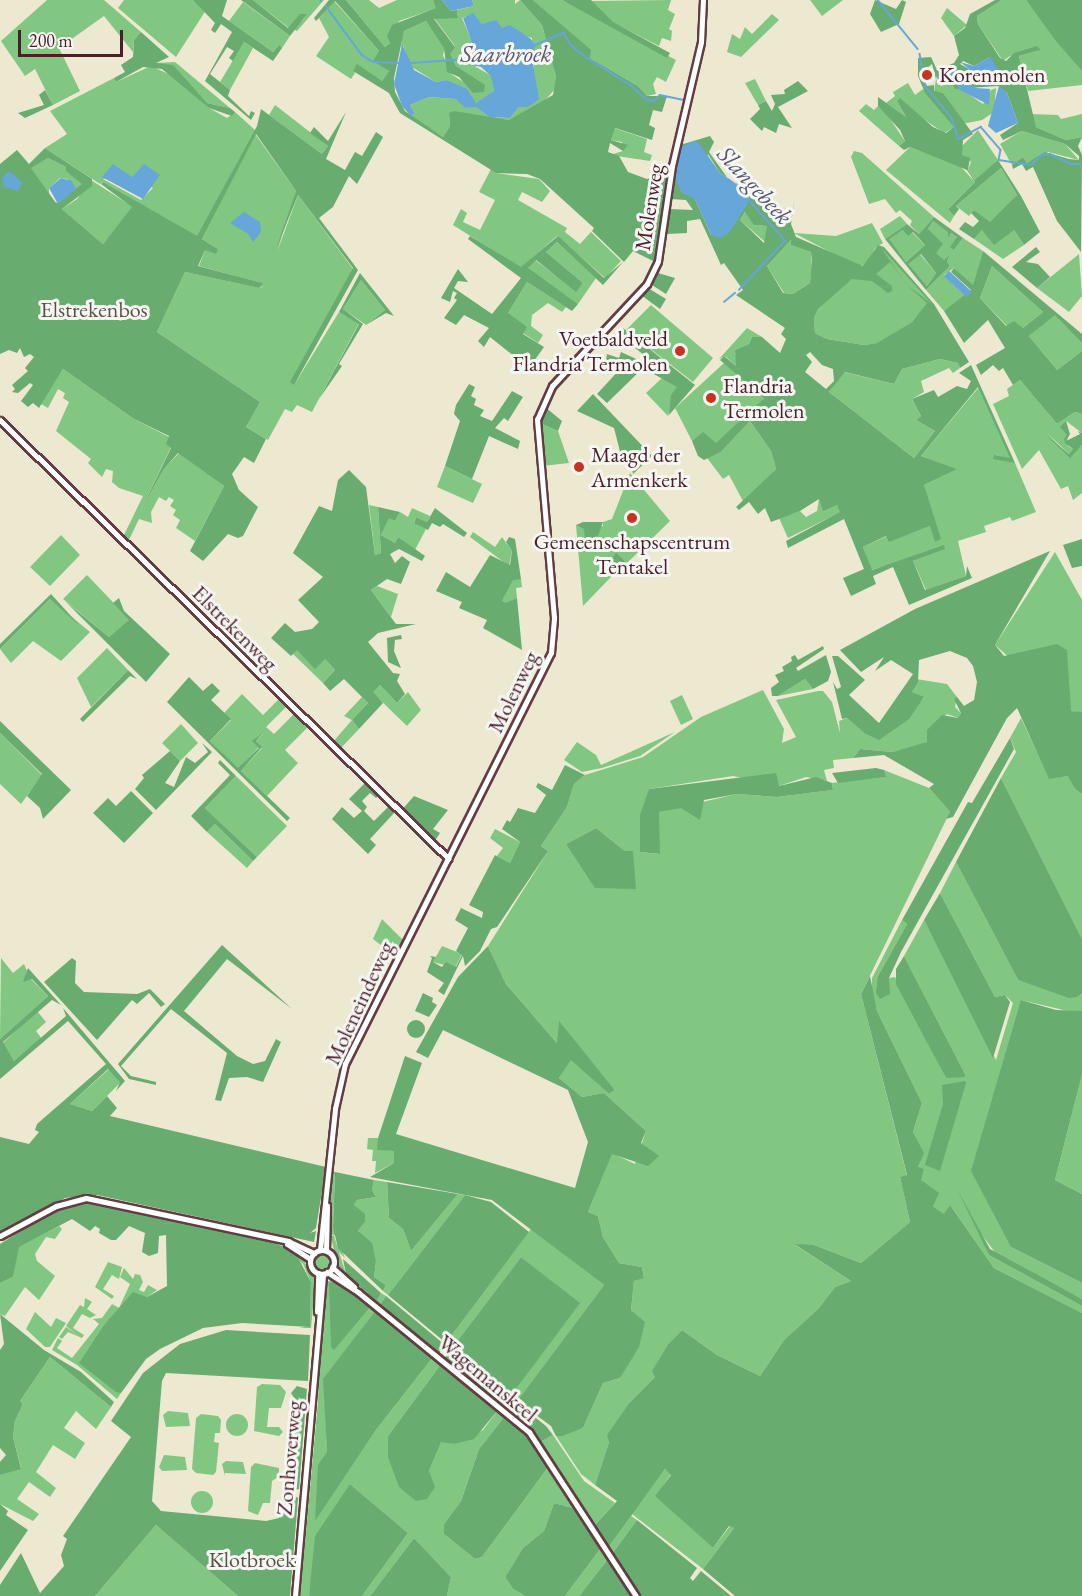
<!DOCTYPE html>
<html>
<head>
<meta charset="utf-8">
<style>
	body { margin:0 }
	#map { position:relative; width:1082px; height:1596px; overflow:hidden; background:#ede8d0; font-family:"EB Garamond",serif }
	div>[style] { position:absolute }
	.green>* { inset:0; background:#81c782 }
	.round { border-radius:50% }
	.forest>* { inset:0; background:#68ac70 }
	.water>* { inset:0; background:#67a6d9 }
	.stream>* { height:1.5px; margin:-0.75px; padding:0 0.75px; transform-origin:0.75px; border-radius:0.75px; background:#67a6d9 }
	.roads { filter:drop-shadow(2px 0 #623d44) drop-shadow(-2px 0 #623d44) drop-shadow(0 2px #623d44) drop-shadow(0 -2px #623d44) }
	.minor>* { height:4.5px; margin:-2.25px; padding:0 2.25px; transform-origin:2.25px; border-radius:2.25px; background:#fff }
	.major>* { height:5px; margin:-2.5px; padding:0 2.5px; transform-origin:2.5px; border-radius:2.5px; background:#fff }
	.major>.ring { margin:-2.5px; padding:0; box-sizing:content-box; background:none; border:5px solid #fff; border-radius:50% }
	.dots>* { width:16px; height:16px; translate:-50% -50%; box-sizing:border-box; border:3px solid #f6f6f2; border-radius:50% }
	span { translate:-50% -50%; white-space:nowrap; text-align:center; line-height:1.15; -webkit-text-stroke:6px #f6f6f2; paint-order:stroke }
	.poi-label { font-size:22px; color:#4a1f2b }
	.left { translate:0 -50%; text-align:left }
	.right { translate:-100% -50%; text-align:right }
	.street-label { font-size:22px; color:#4a1f2b }
	.park-label { font-size:22px; color:#5a5145 }
	.water-label { font-size:24px; color:#565571; font-style:italic }
	.scale { position:absolute; left:18px; top:30px; width:105px; height:27px; box-sizing:border-box; border:3px solid #4a1f2b; border-top:0; padding-left:8px; font-size:18px; line-height:21px; white-space:nowrap; color:#4a1f2b; -webkit-text-stroke:4px #f6f6f2; paint-order:stroke }
</style>
</head>
<body>
<div id="map">
	<div class="green">
		<i style="clip-path:polygon(47px 0,104px 0,141px 32px,134px 40px,133px 52px,104px 16px,59px 48px,80px 91px,53px 105px,35px 69px,25px 76px,1px 41px)"></i>
		<i style="clip-path:polygon(124px 0,193px 0,206px 10px,176px 57px,118px 8px)"></i>
		<i style="clip-path:polygon(253px 0,324px 0,297px 31px,292px 29px,306px 17px,289px 28px)"></i>
		<i style="clip-path:polygon(346px 0,369px 0,379px 8px,397px 0,433px 0,437px 8px,399px 21px,390px 43px,385px 47px)"></i>
		<i style="clip-path:polygon(472px 0,515px 0,515px 4px,520px 0,542px 25px,556px 77px,555px 89px,542px 104px,509px 120px,449px 113px,450px 126px,443px 137px,411px 116px,415px 114px,410px 105px,429px 97px,457px 99px,465px 108px,475px 106px,489px 117px,510px 118px,535px 87px,532px 38px,482px 24px,473px 14px,462px 18px,473px 44px,470px 57px,476px 67px,492px 76px,494px 91px,488px 98px,476px 103px,446px 80px,436px 82px,410px 66px,403px 45px,401px 48px,402px 38px,404px 31px,426px 21px,445px 48px,443px 55px,451px 74px,473px 88px,477px 81px,456px 66px,449px 54px,455px 46px,434px 18px,458px 18px,457px 10px,474px 6px)"></i>
		<i style="clip-path:polygon(533px 0,562px 0,676px 60px,666px 82px,657px 77px,653px 84px,656px 94px,647px 96px,638px 86px,590px 58px,590px 50px)"></i>
		<i style="clip-path:polygon(671px 0,668px 10px,675px 14px,669px 29px,672px 31px,671px 41px,662px 38px,659px 46px,612px 22px,591px 1px)"></i>
		<i style="clip-path:polygon(810px 0,843px 0,822px 16px)"></i>
		<i style="clip-path:polygon(1002px 0,1026px 0,1082px 71px,1082px 85px,1028px 91px,1019px 56px,1041px 50px,1010px 56px,1003px 61px,978px 24px,977px 16px)"></i>
		<i style="clip-path:polygon(334px 1px,379px 51px,389px 71px,382px 81px,353px 70px,355px 73px,351px 79px,316px 56px,329px 37px,319px 18px)"></i>
		<i style="clip-path:polygon(243px 2px,290px 36px,282px 48px,278px 46px,273px 52px,229px 21px)"></i>
		<i style="clip-path:polygon(947px 8px,967px 25px,954px 36px,941px 18px)"></i>
		<i style="clip-path:polygon(772px 14px,779px 20px,741px 57px,727px 52px,732px 34px,740px 39px,745px 27px,752px 34px)"></i>
		<i style="clip-path:polygon(244px 42px,253px 48px,230px 90px,220px 82px)"></i>
		<i style="clip-path:polygon(175px 62px,230px 108px,207px 103px,155px 63px)"></i>
		<i style="clip-path:polygon(evenodd,151px 66px,175px 77px,209px 108px,227px 118px,235px 112px,255px 130px,197px 237px,103px 182px,100px 184px,45px 148px,67px 134px,50px 111px,114px 78px,116px 82px,151px 66px,131px 177px,153px 188px,141px 200px,103px 179px,131px 177px)"></i>
		<i style="clip-path:polygon(755px 79px,766px 101px,758px 105px,745px 83px)"></i>
		<i style="clip-path:polygon(936px 79px,941px 86px,951px 82px,983px 104px,991px 90px,996px 88px,994px 112px,982px 120px,962px 124px,943px 93px,934px 92px)"></i>
		<i style="clip-path:polygon(908px 83px,915px 95px,923px 89px,955px 127px,944px 133px,897px 101px,906px 117px,886px 103px,895px 96px,893px 92px)"></i>
		<i style="clip-path:polygon(866px 104px,874px 110px,878px 106px,886px 113px,905px 141px,899px 146px,859px 111px)"></i>
		<i style="clip-path:polygon(275px 105px,328px 146px,322px 154px,269px 115px)"></i>
		<i style="clip-path:polygon(1031px 114px,1058px 115px,1061px 119px,1082px 114px,1082px 137px,1066px 140px,1036px 127px)"></i>
		<i style="clip-path:polygon(614px 128px,647px 139px,644px 152px,652px 155px,650px 161px,610px 155px,623px 151px,622px 142px,611px 140px)"></i>
		<i style="clip-path:polygon(978px 130px,998px 160px,976px 181px,968px 170px,971px 162px,962px 155px,962px 146px)"></i>
		<i style="clip-path:polygon(1022px 131px,1065px 144px,1079px 160px,1048px 152px,1027px 163px,1023px 157px,1012px 165px,1000px 144px)"></i>
		<i style="clip-path:polygon(255px 134px,296px 191px,277px 252px,298px 195px,353px 269px,294px 385px,339px 312px,359px 323px,312px 412px,297px 405px,292px 412px,285px 409px,268px 440px,246px 427px,260px 402px,157px 332px,185px 272px,261px 288px,262px 283px,199px 266px,205px 250px,218px 249px,202px 239px)"></i>
		<i style="clip-path:polygon(910px 147px,961px 167px,975px 182px,948px 209px,954px 216px,950px 223px,886px 170px)"></i>
		<i style="clip-path:polygon(854px 151px,862px 153px,934px 217px,919px 234px,910px 225px,912px 221px,900px 210px,896px 213px,885px 199px,869px 204px,851px 157px)"></i>
		<i style="clip-path:polygon(48px 158px,66px 167px,83px 184px,76px 189px,67px 179px,60px 178px,49px 188px,49px 194px,30px 167px)"></i>
		<i style="clip-path:polygon(1001px 168px,1017px 195px,999px 215px,990px 223px,974px 210px,969px 216px,956px 206px)"></i>
		<i style="clip-path:polygon(491px 169px,496px 173px,539px 179px,550px 191px,542px 202px,522px 192px,518px 200px,567px 228px,565px 232px,580px 244px,591px 232px,621px 261px,605px 278px,557px 236px,521px 268px,453px 225px,461px 209px,467px 213px,463px 222px,480px 230px,495px 200px,479px 192px)"></i>
		<i style="clip-path:polygon(91px 180px,133px 207px,103px 244px,62px 209px,77px 199px)"></i>
		<i style="clip-path:polygon(746px 211px,755px 225px,767px 226px,767px 239px,764px 241px,740px 220px)"></i>
		<i style="clip-path:polygon(900px 216px,907px 224px,885px 239px,880px 229px)"></i>
		<i style="clip-path:polygon(933px 221px,949px 232px,948px 237px,951px 233px,957px 237px,954px 250px,963px 238px,983px 251px,973px 286px,954px 268px,944px 275px,966px 297px,944px 311px,926px 290px,950px 266px,947px 261px,951px 254px,944px 261px,936px 253px,928px 229px)"></i>
		<i style="clip-path:polygon(872px 223px,883px 243px,875px 248px,866px 266px,853px 264px,794px 233px,836px 236px)"></i>
		<i style="clip-path:polygon(903px 230px,912px 232px,925px 245px,906px 262px,888px 239px)"></i>
		<i style="clip-path:polygon(982px 230px,1014px 230px,1024px 245px,1003px 259px,974px 239px)"></i>
		<i style="clip-path:polygon(791px 240px,792px 245px,811px 252px,812px 269px,810px 283px,793px 294px,784px 293px,767px 266px)"></i>
		<i style="clip-path:polygon(557px 242px,596px 278px,578px 304px,527px 269px,535px 260px,576px 291px,583px 283px,546px 252px)"></i>
		<i style="clip-path:polygon(882px 249px,933px 304px,928px 303px,912px 322px,878px 343px,864px 345px,827px 339px,815px 333px,814px 318px,818px 309px,843px 284px,852px 279px,880px 278px,875px 275px,882px 266px)"></i>
		<i style="clip-path:polygon(920px 254px,936px 273px,927px 286px,907px 264px)"></i>
		<i style="clip-path:polygon(1079px 254px,1082px 296px,1069px 312px,1037px 288px)"></i>
		<i style="clip-path:polygon(992px 266px,1043px 312px,1023px 328px,1007px 326px,980px 298px)"></i>
		<i style="clip-path:polygon(361px 280px,385px 310px,366px 325px,343px 309px)"></i>
		<i style="clip-path:polygon(527px 282px,566px 307px,562px 312px,548px 303px,532px 315px,531px 326px,543px 335px,538px 343px,523px 333px,508px 313px)"></i>
		<i style="clip-path:polygon(651px 305px,713px 358px,693px 382px,626px 330px)"></i>
		<i style="clip-path:polygon(1055px 314px,1082px 343px,1082px 351px,1057px 370px,1029px 336px)"></i>
		<i style="clip-path:polygon(747px 328px,762px 337px,752px 337px,749px 344px,735px 350px,737px 367px,725px 356px,719px 359px)"></i>
		<i style="clip-path:polygon(940px 359px,958px 363px,960px 368px,953px 373px,949px 368px,921px 381px,924px 392px,912px 399px,921px 416px,916px 420px,935px 431px,914px 458px,829px 392px,844px 372px,894px 384px,902px 369px)"></i>
		<i style="clip-path:polygon(724px 363px,765px 397px,716px 444px,703px 433px,692px 441px,675px 408px)"></i>
		<i style="clip-path:polygon(63px 369px,134px 419px,169px 437px,171px 447px,140px 512px,164px 469px,179px 453px,224px 486px,195px 541px,176px 528px,180px 520px,173px 515px,176px 510px,170px 506px,174px 500px,169px 497px,166px 501px,159px 497px,151px 512px,152px 523px,139px 519px,128px 542px,123px 537px,143px 496px,119px 488px,112px 482px,113px 471px,106px 469px,102px 477px,88px 463px,91px 459px,56px 431px,69px 402px,63px 398px,65px 393px,58px 389px,48px 408px,41px 404px)"></i>
		<i style="clip-path:polygon(663px 377px,678px 387px,668px 416px,646px 393px)"></i>
		<i style="clip-path:polygon(1020px 380px,1057px 424px,1075px 412px,1082px 414px,1082px 433px,1066px 421px,1068px 446px,1073px 449px,1069px 454px,1047px 433px,1070px 457px,1082px 445px,1082px 493px,1073px 500px,1068px 486px,1061px 489px,1039px 450px,1022px 469px,993px 404px,1009px 396px,1007px 389px)"></i>
		<i style="clip-path:polygon(979px 387px,1011px 459px,995px 455px,1015px 463px,1036px 512px,1012px 521px,1010px 517px,984px 526px,986px 532px,958px 541px,966px 576px,926px 590px,913px 561px,944px 549px,871px 570px,863px 547px,887px 536px,890px 541px,930px 526px,924px 485px,956px 469px,921px 456px)"></i>
		<i style="clip-path:polygon(750px 421px,771px 451px,776px 469px,743px 501px,729px 475px,723px 479px,707px 458px,721px 452px)"></i>
		<i style="clip-path:polygon(542px 424px,558px 431px,569px 463px,542px 466px)"></i>
		<i style="clip-path:polygon(445px 466px,482px 484px,473px 503px,437px 487px)"></i>
		<i style="clip-path:polygon(630px 473px,670px 521px,627px 563px,616px 552px,601px 574px,612px 576px,583px 606px,576px 525px,585px 529px,603px 526px,603px 522px,612px 519px)"></i>
		<i style="clip-path:polygon(819px 499px,837px 505px,841px 512px,788px 538px,779px 518px,800px 511px,806px 517px,817px 511px)"></i>
		<i style="clip-path:polygon(369px 505px,378px 507px,381px 553px,375px 555px)"></i>
		<i style="clip-path:polygon(412px 508px,430px 516px,427px 522px,416px 517px,414px 522px,426px 529px,415px 550px,398px 537px,395px 543px,381px 535px,389px 517px,395px 521px,400px 512px,408px 517px)"></i>
		<i style="clip-path:polygon(473px 532px,495px 547px,502px 537px,512px 551px,509px 566px,470px 537px)"></i>
		<i style="clip-path:polygon(61px 535px,80px 555px,50px 586px,30px 567px)"></i>
		<i style="clip-path:polygon(1055px 552px,1082px 600px,1082px 713px,1071px 711px,995px 645px)"></i>
		<i style="clip-path:polygon(87px 575px,130px 620px,109px 637px,63px 599px)"></i>
		<i style="clip-path:polygon(513px 579px,521px 579px,522px 587px,516px 588px,517px 598px,506px 604px,502px 601px)"></i>
		<i style="clip-path:polygon(377px 586px,398px 594px,391px 617px,371px 590px)"></i>
		<i style="clip-path:polygon(50px 599px,90px 632px,61px 661px,33px 641px,11px 663px,0 649px)"></i>
		<i style="clip-path:polygon(107px 648px,128px 670px,91px 707px,77px 678px)"></i>
		<i style="clip-path:polygon(297px 649px,325px 659px,335px 670px,323px 683px,293px 654px)"></i>
		<i style="clip-path:polygon(805px 679px,813px 689px,818px 688px,778px 696px)"></i>
		<i style="clip-path:polygon(evenodd,916px 679px,947px 684px,957px 697px,955px 707px,961px 713px,958px 718px,947px 714px,929px 732px,927px 742px,913px 749px,893px 752px,860px 749px,853px 758px,833px 760px,834px 768px,824px 770px,827px 781px,806px 777px,779px 786px,733px 776px,649px 789px,640px 852px,659px 854px,659px 812px,737px 794px,777px 797px,833px 790px,832px 783px,885px 777px,884px 770px,929px 788px,950px 812px,861px 994px,907px 1176px,900px 1177px,910px 1222px,861px 1263px,814px 1245px,795px 1245px,851px 1281px,835px 1287px,818px 1309px,784px 1340px,760px 1376px,717px 1355px,682px 1330px,668px 1344px,653px 1370px,655px 1377px,630px 1402px,609px 1442px,595px 1485px,581px 1474px,556px 1436px,583px 1428px,603px 1383px,620px 1378px,644px 1322px,631px 1310px,634px 1281px,644px 1277px,642px 1267px,619px 1263px,603px 1237px,598px 1216px,588px 1212px,612px 1153px,635px 1164px,646px 1131px,604px 1093px,582px 1097px,559px 1078px,571px 1059px,609px 1094px,615px 1090px,559px 1022px,558px 1044px,506px 984px,488px 946px,548px 851px,541px 846px,567px 807px,574px 784px,585px 775px,643px 757px,701px 717px,763px 690px,784px 729px,782px 743px,796px 737px,776px 700px,818px 691px,823px 691px,832px 702px,840px 733px,839px 721px,847px 718px,864px 733px,916px 706px,924px 698px,912px 692px,916px 679px,596px 828px,625px 851px,566px 844px,596px 828px)"></i>
		<i style="clip-path:polygon(380px 685px,397px 703px,408px 692px,421px 710px,407px 726px,372px 692px)"></i>
		<i style="clip-path:polygon(242px 694px,263px 715px,279px 699px,287px 706px,266px 727px,274px 734px,294px 714px,308px 727px,285px 750px,298px 763px,267px 796px,241px 771px,262px 748px,256px 741px,264px 733px,253px 741px,259px 747px,238px 769px,210px 741px,231px 720px,224px 713px)"></i>
		<i style="clip-path:polygon(682px 695px,693px 719px,681px 725px,670px 701px)"></i>
		<i style="clip-path:polygon(362px 697px,368px 703px,352px 720px,359px 729px,340px 749px,332px 743px,352px 720px,344px 716px)"></i>
		<i style="clip-path:polygon(1021px 718px,1049px 778px,1069px 776px,1075px 789px,1082px 794px,1082px 939px,1001px 778px,1016px 752px,1010px 738px)"></i>
		<i style="clip-path:polygon(181px 724px,198px 743px,180px 761px,162px 743px)"></i>
		<i style="clip-path:polygon(675px 732px,640px 756px,602px 768px,582px 772px,564px 760px,577px 742px,596px 755px,601px 765px)"></i>
		<i style="clip-path:polygon(0 733px,42px 775px,21px 804px,0 784px)"></i>
		<i style="clip-path:polygon(236px 776px,287px 826px,257px 857px,205px 808px)"></i>
		<i style="clip-path:polygon(215px 824px,253px 861px,247px 868px,207px 832px)"></i>
		<i style="clip-path:polygon(495px 829px,520px 842px,510px 863px,497px 856px,503px 848px,490px 838px)"></i>
		<i style="clip-path:polygon(956px 862px,1018px 980px,1077px 997px,1082px 994px,1082px 1011px,1076px 1013px,1021px 1000px,1011px 1247px,1082px 1283px,1082px 1299px,997px 1255px,979px 1231px,989px 1255px,1082px 1306px,1082px 1313px,994px 1268px,950px 1205px,945px 1215px,933px 1206px,921px 1180px,918px 1167px,923px 1153px,913px 1132px,922px 1103px,877px 1011px,872px 990px,872px 978px,902px 920px,907px 924px,878px 976px,888px 986px,889px 978px,895px 977px,946px 1078px,965px 1074px,904px 956px,924px 920px,996px 1060px,1013px 1003px,1005px 995px,995px 997px,940px 893px)"></i>
		<i style="clip-path:polygon(382px 919px,403px 940px,395px 956px,373px 939px)"></i>
		<i style="clip-path:polygon(442px 946px,462px 954px,455px 968px,433px 962px)"></i>
		<i style="clip-path:polygon(1px 958px,13px 973px,24px 964px,30px 978px,48px 996px,0 1039px)"></i>
		<i style="clip-path:polygon(37px 1011px,46px 1022px,36px 1031px,42px 1039px,14px 1061px,3px 1043px)"></i>
		<i style="clip-path:polygon(109px 1069px,121px 1082px,92px 1111px,70px 1104px)"></i>
		<i style="clip-path:polygon(1082px 1075px,1082px 1194px,1055px 1180px)"></i>
		<i style="clip-path:polygon(368px 1138px,378px 1138px,378px 1149px,394px 1151px,394px 1163px,375px 1173px,376px 1161px,372px 1161px,373px 1150px,367px 1149px)"></i>
		<i style="clip-path:polygon(332px 1171px,335px 1172px,333px 1227px,345px 1258px,338px 1251px,336px 1236px,328px 1233px)"></i>
		<i style="clip-path:polygon(374px 1180px,387px 1182px,389px 1218px,403px 1229px,411px 1251px,458px 1194px,465px 1195px,388px 1295px,383px 1291px,386px 1285px,374px 1277px,376px 1262px,358px 1231px,365px 1222px,354px 1205px,357px 1200px,376px 1197px,372px 1190px)"></i>
		<i style="clip-path:polygon(59px 1226px,62px 1229px,55px 1239px,46px 1237px,35px 1254px,37px 1261px,55px 1276px,39px 1300px,25px 1287px,5px 1316px,0 1314px,0 1283px,13px 1277px,18px 1247px)"></i>
		<i style="clip-path:polygon(224px 1229px,288px 1246px,302px 1257px,308px 1269px,304px 1257px,308px 1261px,316px 1277px,311px 1328px,299px 1328px,310px 1326px,311px 1282px,303px 1264px,280px 1244px)"></i>
		<i style="clip-path:polygon(531px 1229px,604px 1285px,517px 1401px,511px 1396px,579px 1303px,521px 1257px,452px 1348px,446px 1343px)"></i>
		<i style="clip-path:polygon(330px 1235px,334px 1236px,346px 1274px,375px 1301px,381px 1293px,386px 1296px,379px 1306px,340px 1272px)"></i>
		<i class="round" style="left:313px;top:1253px;width:18px;height:18px"></i>
		<i style="clip-path:polygon(108px 1262px,122px 1267px,119px 1279px,112px 1275px,103px 1289px,114px 1296px,112px 1299px,95px 1287px)"></i>
		<i style="clip-path:polygon(124px 1268px,133px 1279px,135px 1274px,140px 1275px,143px 1282px,139px 1290px,144px 1292px,148px 1285px,157px 1290px,147px 1297px,133px 1295px,103px 1326px,80px 1362px,121px 1393px,117px 1399px,77px 1365px,52px 1350px,58px 1338px,62px 1341px,57px 1348px,72px 1358px,99px 1324px,93px 1319px,102px 1318px,112px 1304px,119px 1308px,130px 1284px,120px 1277px)"></i>
		<i style="clip-path:polygon(327px 1274px,333px 1278px,327px 1279px,325px 1283px,335px 1278px,376px 1310px,324px 1380px,327px 1452px,315px 1520px,376px 1430px,433px 1357px,441px 1364px,388px 1436px,429px 1471px,441px 1441px,454px 1444px,483px 1430px,498px 1410px,505px 1416px,479px 1449px,461px 1501px,444px 1524px,444px 1534px,475px 1559px,482px 1557px,549px 1466px,577px 1509px,554px 1503px,544px 1531px,523px 1548px,505px 1577px,513px 1589px,525px 1596px,447px 1596px,451px 1577px,414px 1538px,370px 1596px,362px 1596px,408px 1533px,350px 1484px,312px 1574px,309px 1596px,300px 1596px,318px 1402px,322px 1293px)"></i>
		<i style="clip-path:polygon(85px 1298px,92px 1302px,87px 1309px,96px 1315px,90px 1318px,82px 1314px,73px 1328px,84px 1335px,82px 1338px,68px 1332px,62px 1339px,59px 1337px,66px 1327px,79px 1336px,66px 1326px,80px 1305px,84px 1307px)"></i>
		<i style="clip-path:polygon(35px 1312px,51px 1327px,56px 1318px,66px 1323px,50px 1347px,45px 1347px,26px 1329px)"></i>
		<i style="clip-path:polygon(50px 1357px,111px 1407px,96px 1429px,76px 1411px,64px 1428px,85px 1443px,75px 1459px,53px 1445px,36px 1472px,56px 1488px,50px 1497px,29px 1482px,17px 1499px,39px 1514px,33px 1521px,0 1504px,0 1475px,21px 1468px,13px 1437px,15px 1421px,23px 1404px,20px 1401px)"></i>
		<i style="clip-path:polygon(262px 1384px,280px 1385px,286px 1392px,281px 1408px,269px 1408px,267px 1427px,279px 1427px,283px 1432px,279px 1436px,254px 1431px,257px 1387px)"></i>
		<i style="clip-path:polygon(168px 1411px,188px 1413px,190px 1426px,166px 1427px,163px 1415px)"></i>
		<i style="clip-path:polygon(201px 1414px,218px 1416px,221px 1420px,220px 1433px,215px 1433px,214px 1442px,219px 1443px,216px 1472px,213px 1475px,196px 1473px,192px 1469px,196px 1418px)"></i>
		<i class="round" style="left:226px;top:1414px;width:22px;height:22px"></i>
		<i style="clip-path:polygon(553px 1435px,584px 1481px,615px 1503px,595px 1525px,540px 1442px)"></i>
		<i style="clip-path:polygon(164px 1455px,185px 1457px,187px 1470px,162px 1471px,159px 1467px)"></i>
		<i style="clip-path:polygon(226px 1461px,243px 1462px,246px 1474px,225px 1473px,225px 1476px,222px 1464px)"></i>
		<i style="clip-path:polygon(255px 1463px,279px 1468px,279px 1476px,272px 1481px,270px 1503px,263px 1503px,258px 1515px,248px 1511px,251px 1467px)"></i>
		<i style="clip-path:polygon(665px 1469px,671px 1474px,656px 1496px,713px 1548px,730px 1526px,734px 1528px,703px 1569px,632px 1514px)"></i>
		<i class="round" style="left:191px;top:1491px;width:22px;height:22px"></i>
		<i style="clip-path:polygon(631px 1516px,637px 1520px,612px 1554px,608px 1548px)"></i>
		<i style="clip-path:polygon(156px 1525px,238px 1596px,95px 1596px)"></i>
		<i style="clip-path:polygon(601px 1548px,608px 1559px,579px 1596px,565px 1596px)"></i>
	</div>
	<div class="forest">
		<i style="clip-path:polygon(193px 0,227px 0,222px 16px,273px 52px,279px 45px,282px 48px,273px 61px,244px 42px,233px 61px,229px 58px,234px 51px,227px 47px,210px 74px,230px 90px,228px 96px,249px 116px,251px 111px,255px 113px,251px 120px,205px 81px,232px 32px,221px 24px,215px 33px,211px 30px,215px 23px)"></i>
		<i style="clip-path:polygon(241px 0,253px 0,288px 28px,300px 14px,307px 14px,290px 36px)"></i>
		<i style="clip-path:polygon(329px 0,346px 0,385px 47px,390px 43px,387px 36px,392px 25px,436px 8px,433px 0,442px 0,451px 11px,457px 10px,458px 18px,434px 19px,455px 47px,450px 54px,456px 66px,485px 85px,484px 92px,473px 93px,459px 77px,447px 72px,444px 48px,426px 21px,404px 31px,394px 78px,395px 92px,405px 111px,443px 137px,450px 126px,449px 113px,454px 111px,509px 120px,553px 95px,556px 77px,542px 25px,520px 0,533px 0,591px 50px,590px 58px,638px 86px,647px 96px,667px 96px,662px 112px,653px 110px,649px 125px,655px 128px,652px 140px,615px 128px,611px 140px,628px 145px,623px 151px,610px 143px,608px 152px,619px 156px,628px 172px,647px 179px,667px 173px,655px 262px,633px 251px,624px 262px,592px 231px,594px 228px,540px 179px,527px 174px,496px 173px,400px 113px,389px 93px,353px 71px,357px 64px,382px 81px,389px 71px,373px 61px,379px 51px,335px 1px,316px 21px,314px 18px)"></i>
		<i style="clip-path:polygon(562px 0,591px 0,613px 22px,670px 53px,667px 58px)"></i>
		<i style="clip-path:polygon(875px 0,896px 9px,902px 0,906px 2px,899px 24px,881px 32px,870px 14px)"></i>
		<i style="clip-path:polygon(evenodd,995px 0,1002px 0,977px 16px,978px 24px,1000px 58px,1006px 61px,1014px 53px,1037px 46px,1041px 50px,1019px 56px,1036px 127px,1066px 140px,1082px 137px,1078px 146px,1082px 155px,1081px 252px,1057px 221px,1033px 167px,1026px 171px,1022px 164px,1013px 169px,1012px 165px,1023px 157px,1027px 163px,1045px 152px,1069px 159px,1079px 160px,1079px 156px,1065px 144px,1022px 131px,1003px 140px,1000px 135px,1018px 123px,1007px 93px,998px 86px,955px 89px,951px 82px,959px 81px,937px 76px,936px 79px,932px 64px,922px 72px,927px 86px,934px 85px,934px 91px,943px 93px,973px 134px,963px 140px,962px 155px,970px 158px,968px 170px,975px 180px,998px 160px,1021px 196px,1040px 232px,1024px 245px,1014px 230px,994px 245px,982px 230px,974px 239px,959px 229px,965px 222px,973px 227px,979px 221px,971px 213px,974px 210px,990px 222px,1017px 195px,1001px 168px,956px 206px,959px 209px,954px 216px,948px 209px,975px 182px,967px 170px,910px 147px,904px 150px,899px 146px,905px 141px,900px 130px,878px 106px,878px 97px,906px 117px,897px 101px,900px 98px,933px 127px,946px 133px,954px 127px,925px 93px,918px 76px,918px 58px,931px 57px,937px 70px,954px 63px,959px 55px,954px 36px,965px 28px,970px 14px,995px 0,990px 57px,991px 84px,971px 83px,967px 78px,969px 69px,960px 64px,963px 61px,974px 66px,990px 57px)"></i>
		<i style="clip-path:polygon(1026px 0,1082px 0,1082px 71px,1056px 41px)"></i>
		<i style="clip-path:polygon(141px 32px,169px 57px,156px 63px,173px 65px,207px 103px,230px 108px,235px 112px,232px 116px,209px 108px,162px 69px,143px 67px,116px 82px,114px 78px,125px 72px,121px 65px,133px 57px,134px 40px)"></i>
		<i style="clip-path:polygon(798px 81px,808px 91px,778px 107px,792px 128px,779px 124px,776px 133px,764px 127px,762px 131px,750px 119px,760px 109px,758px 105px,766px 101px,772px 111px,775px 104px,771px 95px,785px 94px,784px 90px)"></i>
		<i style="clip-path:polygon(45px 90px,53px 105px,25px 118px,18px 113px,44px 105px,39px 95px)"></i>
		<i style="clip-path:polygon(evenodd,261px 109px,322px 154px,328px 146px,310px 133px,314px 127px,328px 141px,346px 112px,326px 159px,345px 170px,355px 152px,362px 156px,376px 132px,383px 137px,357px 184px,349px 176px,333px 207px,319px 218px,358px 270px,294px 385px,290px 382px,353px 268px,298px 195px,275px 252px,296px 191px,256px 134px,202px 239px,218px 249px,216px 254px,205px 250px,198px 266px,263px 283px,260px 288px,185px 272px,157px 332px,260px 402px,246px 427px,266px 439px,254px 463px,244px 457px,232px 474px,239px 490px,258px 507px,243px 536px,238px 538px,228px 534px,203px 561px,190px 551px,224px 486px,178px 453px,164px 469px,140px 512px,171px 448px,166px 444px,169px 436px,134px 419px,63px 369px,39px 408px,33px 403px,28px 407px,21px 401px,33px 385px,30px 383px,18px 393px,12px 392px,15px 389px,12px 385px,28px 371px,25px 368px,34px 357px,30px 354px,24px 357px,20px 348px,17px 353px,9px 350px,0 354px,0 164px,17px 150px,29px 164px,45px 148px,92px 179px,92px 186px,62px 209px,103px 244px,132px 207px,101px 184px,103px 182px,197px 236px,257px 126px,261px 109px,48px 158px,66px 167px,66px 171px,82px 184px,56px 203px,31px 168px,48px 158px)"></i>
		<i style="clip-path:polygon(evenodd,710px 136px,714px 142px,709px 152px,729px 180px,758px 193px,767px 206px,778px 208px,784px 221px,791px 221px,795px 197px,791px 224px,796px 237px,863px 266px,878px 245px,884px 247px,934px 304px,969px 362px,960px 368px,958px 363px,940px 359px,902px 369px,894px 384px,845px 372px,829px 392px,914px 458px,935px 431px,916px 420px,921px 416px,912px 399px,934px 390px,938px 397px,957px 386px,967px 389px,971px 381px,959px 373px,971px 365px,1015px 463px,993px 459px,994px 455px,1010px 458px,978px 387px,921px 456px,957px 469px,924px 485px,941px 539px,935px 542px,930px 526px,889px 542px,886px 536px,863px 547px,872px 570px,944px 545px,945px 549px,913px 561px,925px 590px,966px 576px,967px 566px,972px 578px,909px 605px,893px 567px,873px 576px,876px 584px,851px 596px,843px 578px,864px 569px,844px 519px,788px 548px,786px 541px,840px 512px,837px 505px,823px 511px,819px 499px,800px 511px,771px 522px,765px 508px,758px 514px,749px 502px,739px 510px,736px 507px,776px 469px,771px 451px,750px 421px,721px 452px,704px 460px,698px 456px,692px 441px,703px 432px,716px 443px,764px 398px,720px 360px,724px 356px,736px 366px,735px 350px,749px 344px,752px 337px,762px 337px,780px 353px,786px 339px,781px 334px,785px 328px,736px 295px,743px 290px,724px 263px,721px 265px,700px 219px,687px 221px,687px 233px,667px 234px,669px 209px,693px 210px,686px 200px,671px 199px,680px 145px,710px 136px,708px 154px,720px 173px,749px 192px,711px 235px,695px 199px,708px 154px,710px 136px,745px 212px,754px 225px,767px 226px,764px 243px,740px 220px,745px 212px,710px 136px,791px 240px,791px 245px,811px 252px,812px 261px,810px 283px,793px 294px,783px 293px,767px 266px,791px 240px,710px 136px,882px 249px,932px 304px,907px 285px,882px 249px,710px 136px,890px 262px,908px 286px,927px 303px,912px 322px,877px 343px,864px 345px,827px 339px,815px 333px,814px 318px,818px 309px,852px 279px,872px 281px,888px 293px,892px 291px,892px 286px,876px 274px,890px 262px,710px 136px,810px 352px,822px 365px,833px 369px,834px 381px,826px 389px,805px 372px,812px 362px,806px 355px,810px 352px)"></i>
		<i style="clip-path:polygon(evenodd,934px 217px,963px 238px,954px 250px,950px 247px,957px 237px,951px 233px,948px 238px,948px 232px,933px 221px,928px 229px,943px 244px,936px 253px,944px 260px,951px 254px,947px 261px,950px 266px,926px 290px,885px 239px,907px 224px,919px 234px,934px 217px,903px 230px,908px 236px,913px 232px,925px 245px,906px 262px,889px 239px,903px 230px,934px 217px,921px 254px,936px 273px,927px 286px,908px 264px,921px 254px)"></i>
		<i style="clip-path:polygon(470px 236px,521px 267px,558px 236px,604px 278px,623px 262px,603px 285px,557px 242px,546px 252px,583px 283px,576px 292px,536px 260px,528px 268px,578px 304px,572px 311px,527px 282px,508px 313px,527px 327px,523px 334px,544px 347px,529px 368px,490px 337px,484px 347px,478px 341px,489px 328px,464px 315px,456px 325px,444px 318px,457px 300px,454px 298px,457px 293px,453px 291px,450px 302px,441px 298px,458px 269px,468px 282px,458px 281px,454px 288px,492px 314px,521px 278px,468px 239px)"></i>
		<i style="clip-path:polygon(1036px 247px,1040px 252px,1026px 262px,1038px 264px,1050px 277px,1037px 288px,1012px 267px)"></i>
		<i style="clip-path:polygon(evenodd,983px 251px,1082px 334px,1082px 343px,1055px 315px,1029px 336px,1057px 370px,1082px 351px,1082px 414px,1075px 412px,1057px 424px,1020px 380px,1013px 385px,1003px 368px,999px 371px,993px 365px,981px 375px,976px 365px,1005px 348px,988px 320px,964px 343px,944px 311px,971px 290px,951px 272px,954px 268px,973px 285px,983px 251px,992px 266px,1043px 312px,1023px 328px,1014px 321px,1006px 326px,980px 298px,992px 266px)"></i>
		<i style="clip-path:polygon(360px 273px,394px 316px,386px 313px,366px 325px,385px 310px,361px 280px,343px 309px,363px 324px,339px 364px,342px 366px,319px 399px,359px 324px,339px 312px)"></i>
		<i style="clip-path:polygon(658px 273px,675px 278px,666px 294px,652px 285px)"></i>
		<i style="clip-path:polygon(648px 288px,666px 299px,660px 309px,641px 295px)"></i>
		<i style="clip-path:polygon(623px 328px,695px 385px,669px 415px,671px 395px,677px 387px,643px 368px,607px 403px,597px 394px,621px 368px,606px 360px,607px 354px,619px 358px,621px 352px,645px 363px,649px 359px,630px 344px,621px 331px)"></i>
		<i style="clip-path:polygon(469px 384px,475px 387px,471px 396px,476px 399px,474px 405px,484px 410px,480px 416px,492px 421px,512px 391px,523px 397px,508px 421px,504px 418px,495px 428px,520px 441px,518px 449px,489px 436px,472px 479px,445px 466px,460px 421px,454px 414px,456px 405px)"></i>
		<i style="clip-path:polygon(593px 394px,652px 456px,633px 474px,631px 461px,623px 463px,614px 428px,577px 411px)"></i>
		<i style="clip-path:polygon(545px 407px,562px 421px,558px 431px,542px 424px)"></i>
		<i style="clip-path:polygon(1066px 421px,1070px 434px,1066px 441px,1080px 434px,1078px 431px,1082px 433px,1082px 445px,1070px 458px,1045px 434px,1069px 454px,1073px 449px,1065px 443px,1064px 439px,1067px 435px,1060px 427px)"></i>
		<i style="clip-path:polygon(349px 470px,366px 487px,375px 555px,381px 553px,378px 507px,400px 512px,395px 521px,389px 518px,381px 535px,395px 543px,398px 537px,425px 556px,422px 561px,399px 549px,390px 554px,395px 563px,402px 556px,410px 562px,401px 584px,387px 579px,371px 590px,396px 624px,416px 624px,378px 633px,368px 642px,393px 673px,400px 674px,397px 681px,405px 694px,397px 703px,380px 685px,373px 692px,383px 703px,359px 729px,352px 720px,368px 703px,344px 679px,330px 691px,323px 683px,335px 670px,325px 659px,315px 669px,297px 650px,291px 656px,271px 638px,285px 623px,295px 632px,312px 629px,319px 622px,298px 600px,323px 577px,293px 553px,319px 506px,332px 511px,338px 480px)"></i>
		<i style="clip-path:polygon(435px 508px,467px 533px,464px 537px,443px 524px,440px 527px,432px 523px,428px 530px,414px 523px,416px 517px,427px 522px)"></i>
		<i style="clip-path:polygon(583px 522px,603px 522px,596px 542px,585px 539px,584px 529px,576px 525px)"></i>
		<i style="clip-path:polygon(509px 537px,515px 539px,521px 579px,513px 580px,502px 601px,506px 603px,517px 598px,522px 650px,483px 628px,487px 620px,459px 608px,462px 602px,436px 591px,446px 572px,470px 587px,490px 555px,510px 565px,512px 551px,506px 542px)"></i>
		<i style="clip-path:polygon(1082px 539px,1082px 566px,1072px 568px,1063px 545px)"></i>
		<i style="clip-path:polygon(1050px 551px,995px 645px,1004px 656px,1057px 644px,1067px 650px,1071px 711px,1082px 712px,1082px 794px,1075px 789px,1068px 776px,1049px 779px,1017px 708px,1007px 718px,953px 817px,946px 819px,950px 812px,929px 788px,934px 784px,884px 755px,853px 758px,860px 749px,893px 752px,927px 742px,927px 730px,942px 715px,958px 718px,961px 713px,954px 699px,957px 697px,964px 706px,974px 700px,977px 682px,973px 666px,967px 658px,950px 651px,919px 660px,918px 682px,912px 692px,924px 697px,909px 719px,879px 740px,864px 733px,847px 718px,842px 719px,833px 682px,837px 689px,841px 687px,832px 656px,838px 656px,865px 680px,849px 695px,879px 723px,913px 674px,891px 660px,875px 671px,884px 657px,861px 672px,840px 650px,915px 609px)"></i>
		<i style="clip-path:polygon(616px 552px,627px 563px,612px 576px,601px 574px)"></i>
		<i style="clip-path:polygon(51px 594px,80px 626px,50px 599px,0 649px,0 644px)"></i>
		<i style="clip-path:polygon(119px 598px,124px 611px,170px 654px,146px 682px,66px 602px,109px 637px,129px 620px,113px 603px)"></i>
		<i style="clip-path:polygon(401px 635px,402px 639px,395px 640px,394px 651px,401px 668px,388px 662px,387px 638px)"></i>
		<i style="clip-path:polygon(823px 646px,824px 649px,796px 668px,798px 671px,826px 655px,831px 672px,828px 681px,813px 689px,805px 679px,778px 696px,772px 696px,771px 688px,779px 682px,775px 675px,784px 671px,782px 667px,792px 661px,791px 657px,795px 655px,798px 660px)"></i>
		<i style="clip-path:polygon(128px 670px,137px 679px,130px 676px,83px 722px,80px 719px)"></i>
		<i style="clip-path:polygon(189px 677px,203px 691px,212px 683px,220px 691px,211px 700px,231px 719px,210px 741px,238px 768px,259px 748px,252px 741px,264px 732px,256px 741px,262px 747px,241px 771px,290px 818px,287px 821px,167px 702px)"></i>
		<i style="clip-path:polygon(0 721px,71px 790px,43px 819px,40px 808px,27px 796px,42px 774px,0 733px)"></i>
		<i style="clip-path:polygon(1010px 738px,1014px 749px,901px 952px,889px 978px,890px 994px,880px 999px,876px 993px,878px 976px,907px 924px,902px 920px,968px 802px,972px 803px)"></i>
		<i style="clip-path:polygon(202px 743px,212px 752px,156px 810px,135px 789px,144px 778px,142px 775px,170px 751px,180px 761px,165px 783px,174px 787px,186px 757px,195px 763px,208px 752px)"></i>
		<i style="clip-path:polygon(220px 760px,236px 776px,205px 808px,257px 857px,253px 861px,215px 824px,207px 832px,191px 816px,230px 775px,218px 763px)"></i>
		<i style="clip-path:polygon(565px 765px,585px 775px,574px 784px,567px 807px,541px 846px,548px 851px,497px 927px,491px 929px,480px 951px,465px 966px,463px 956px,444px 995px,438px 991px,444px 983px,427px 972px,432px 958px,430px 956px,436px 957px,433px 962px,442px 967px,446px 962px,456px 967px,462px 955px,456px 951px,468px 928px,455px 920px,461px 908px,482px 918px,483px 912px,469px 905px,495px 855px,510px 863px,520px 842px,502px 829px,507px 820px,510px 822px,518px 808px,535px 813px,546px 795px,536px 787px,538px 783px,552px 790px)"></i>
		<i style="clip-path:polygon(876px 768px,884px 770px,886px 777px,838px 783px,832px 773px)"></i>
		<i style="clip-path:polygon(776px 773px,779px 786px,816px 777px,832px 783px,833px 790px,777px 797px,737px 794px,704px 800px,700px 820px,681px 808px,659px 812px,660px 854px,640px 852px,640px 815px,649px 789px)"></i>
		<i style="clip-path:polygon(1001px 778px,1082px 939px,1082px 994px,1077px 997px,1069px 998px,1018px 980px,956px 862px)"></i>
		<i style="clip-path:polygon(365px 783px,378px 796px,376px 798px,370px 793px,362px 801px,367px 807px,364px 811px,374px 821px,389px 806px,395px 812px,370px 839px,376px 845px,368px 854px,332px 819px,342px 807px,354px 818px,362px 811px,349px 799px)"></i>
		<i style="clip-path:polygon(131px 791px,153px 813px,124px 843px,93px 813px,108px 798px,116px 806px)"></i>
		<i style="clip-path:polygon(414px 796px,448px 810px,433px 829px,440px 833px,434px 842px,401px 811px)"></i>
		<i style="clip-path:polygon(596px 828px,625px 851px,633px 851px,636px 889px,595px 888px,566px 844px)"></i>
		<i style="clip-path:polygon(940px 893px,995px 997px,1005px 995px,1010px 1002px,993px 1058px,924px 920px)"></i>
		<i style="clip-path:polygon(222px 945px,292px 1009px,227px 959px,184px 1011px,237px 1056px,253px 1064px,265px 1061px,276px 1039px,281px 1042px,263px 1082px,247px 1077px,229px 1078px,221px 1101px,215px 1100px,227px 1053px,171px 1009px,121px 1066px,131px 1076px,156px 1082px,156px 1085px,129px 1079px,118px 1064px)"></i>
		<i style="clip-path:polygon(488px 946px,506px 984px,557px 1043px,559px 1021px,615px 1090px,609px 1094px,571px 1060px,559px 1078px,582px 1097px,604px 1093px,646px 1131px,641px 1143px,659px 1156px,648px 1166px,612px 1154px,588px 1212px,598px 1216px,603px 1237px,619px 1263px,642px 1267px,644px 1278px,634px 1281px,631px 1310px,645px 1322px,639px 1347px,620px 1378px,603px 1383px,583px 1428px,562px 1436px,556px 1436px,551px 1426px,517px 1401px,604px 1285px,492px 1200px,370px 1177px,394px 1163px,394px 1151px,377px 1150px,378px 1138px,405px 1056px,422px 1063px,396px 1134px,575px 1188px,588px 1142px,568px 1090px,443px 1030px,428px 1058px,416px 1052px,458px 977px)"></i>
		<i style="clip-path:polygon(904px 956px,965px 1074px,965px 1077px,946px 1078px,896px 984px,896px 969px)"></i>
		<i style="clip-path:polygon(72px 958px,76px 961px,75px 983px,84px 992px,137px 994px,150px 989px,165px 1004px,161px 1007px,149px 993px,137px 1004px,132px 1000px,97px 1040px,44px 982px)"></i>
		<i style="clip-path:polygon(28px 968px,61px 1005px,52px 1000px,3px 1042px,14px 1061px,66px 1016px,63px 1008px,125px 1081px,116px 1091px,120px 1082px,108px 1069px,70px 1104px,92px 1111px,107px 1096px,117px 1108px,110px 1116px,326px 1167px,316px 1228px,310px 1233px,316px 1231px,314px 1242px,97px 1195px,65px 1198px,0 1234px,0 1137px,29px 1144px,39px 1132px,35px 1130px,37px 1124px,106px 1064px,68px 1021px,0 1079px,0 1039px,48px 996px,32px 979px,23px 982px)"></i>
		<i style="clip-path:polygon(870px 976px,877px 1011px,922px 1103px,913px 1132px,924px 1153px,918px 1167px,924px 1169px,921px 1180px,939px 1193px,933px 1206px,944px 1214px,950px 1205px,994px 1268px,1082px 1313px,1082px 1596px,735px 1596px,703px 1569px,734px 1528px,729px 1526px,713px 1548px,655px 1496px,671px 1475px,665px 1469px,608px 1548px,595px 1525px,617px 1501px,595px 1485px,609px 1442px,607px 1435px,630px 1402px,655px 1377px,652px 1371px,668px 1344px,682px 1330px,717px 1355px,760px 1376px,784px 1340px,818px 1309px,835px 1287px,851px 1281px,794px 1244px,814px 1245px,861px 1263px,910px 1222px,900px 1177px,907px 1175px,861px 994px)"></i>
		<i style="clip-path:polygon(423px 993px,433px 998px,432px 1002px,437px 1005px,429px 1017px,415px 1011px)"></i>
		<i style="clip-path:polygon(1021px 1000px,1056px 1010px,1082px 1011px,1082px 1075px,1055px 1180px,1082px 1194px,1082px 1283px,1011px 1247px,971px 1171px)"></i>
		<i class="round" style="left:407px;top:1020px;width:18px;height:18px"></i>
		<i style="clip-path:polygon(965px 1081px,966px 1083px,940px 1171px,925px 1165px,943px 1104px,942px 1085px)"></i>
		<i style="clip-path:polygon(335px 1172px,374px 1180px,372px 1190px,376px 1197px,357px 1200px,354px 1205px,365px 1214px,365px 1222px,358px 1231px,372px 1243px,376px 1262px,374px 1277px,386px 1285px,383px 1291px,338px 1248px,333px 1227px)"></i>
		<i style="clip-path:polygon(387px 1182px,458px 1194px,411px 1251px,403px 1229px,389px 1218px)"></i>
		<i style="clip-path:polygon(957px 1189px,990px 1249px,1082px 1299px,1082px 1306px,989px 1255px)"></i>
		<i style="clip-path:polygon(465px 1195px,491px 1202px,529px 1232px,446px 1343px,388px 1295px)"></i>
		<i style="clip-path:polygon(93px 1200px,213px 1225px,271px 1241px,295px 1252px,311px 1282px,310px 1327px,242px 1323px,203px 1328px,160px 1349px,146px 1359px,121px 1393px,116px 1392px,79px 1363px,103px 1326px,133px 1292px,147px 1297px,167px 1286px,166px 1235px,159px 1236px,158px 1253px,149px 1256px,142px 1252px,145px 1233px,129px 1226px,116px 1240px,111px 1240px,99px 1233px,100px 1229px,95px 1226px,90px 1231px,72px 1219px,19px 1247px,13px 1277px,0 1283px,0 1244px,55px 1210px)"></i>
		<i style="clip-path:polygon(521px 1257px,580px 1303px,511px 1396px,452px 1348px)"></i>
		<i style="clip-path:polygon(343px 1259px,381px 1293px,376px 1301px,346px 1274px)"></i>
		<i style="clip-path:polygon(336px 1281px,370px 1307px,334px 1350px,331px 1347px,329px 1283px)"></i>
		<i style="clip-path:polygon(386px 1296px,445px 1345px,438px 1355px,379px 1306px)"></i>
		<i style="clip-path:polygon(376px 1310px,433px 1357px,376px 1430px,315px 1521px,318px 1465px,327px 1452px,323px 1379px)"></i>
		<i style="clip-path:polygon(0 1314px,44px 1350px,81px 1372px,114px 1402px,111px 1407px,50px 1357px,20px 1401px,23px 1404px,15px 1421px,13px 1437px,21px 1469px,0 1475px,0 1462px,6px 1455px,0 1448px,0 1350px,4px 1344px)"></i>
		<i style="clip-path:polygon(226px 1330px,310px 1335px,308px 1381px,166px 1373px,162px 1381px,152px 1501px,161px 1511px,266px 1521px,279px 1518px,282px 1499px,295px 1496px,298px 1498px,290px 1596px,238px 1596px,156px 1525px,95px 1596px,0 1596px,0 1585px,21px 1553px,40px 1593px,64px 1566px,61px 1555px,67px 1539px,63px 1536px,131px 1437px,111px 1421px,143px 1373px,180px 1344px)"></i>
		<i style="clip-path:polygon(450px 1350px,546px 1426px,553px 1435px,540px 1442px,513px 1414px,444px 1359px)"></i>
		<i style="clip-path:polygon(441px 1364px,498px 1410px,474px 1439px,454px 1444px,441px 1442px,429px 1471px,435px 1487px,427px 1499px,416px 1501px,399px 1487px,388px 1457px,388px 1436px)"></i>
		<i style="clip-path:polygon(297px 1386px,307px 1389px,299px 1489px,295px 1490px,296px 1484px,284px 1479px,292px 1472px,298px 1404px,291px 1393px)"></i>
		<i style="clip-path:polygon(505px 1416px,523px 1429px,549px 1466px,482px 1557px,475px 1559px,444px 1534px,444px 1524px,461px 1501px,479px 1449px)"></i>
		<i style="clip-path:polygon(350px 1484px,408px 1533px,362px 1596px,309px 1596px,315px 1536px)"></i>
		<i style="clip-path:polygon(554px 1503px,577px 1509px,601px 1548px,565px 1596px,525px 1596px,513px 1589px,505px 1577px,523px 1548px,544px 1531px)"></i>
		<i style="clip-path:polygon(0 1504px,8px 1511px,6px 1515px,28px 1530px,0 1571px)"></i>
		<i style="clip-path:polygon(637px 1520px,697px 1568px,690px 1578px,693px 1581px,701px 1571px,731px 1596px,639px 1596px,612px 1554px)"></i>
		<i style="clip-path:polygon(414px 1538px,451px 1577px,447px 1596px,370px 1596px)"></i>
		<i style="clip-path:polygon(608px 1559px,633px 1596px,579px 1596px)"></i>
	</div>
	<div class="water">
		<i style="clip-path:polygon(442px 0,472px 0,474px 6px,451px 11px)"></i>
		<i style="clip-path:polygon(473px 13px,482px 24px,496px 20px,502px 28px,510px 25px,531px 39px,535px 45px,532px 58px,539px 99px,528px 107px,519px 107px,510px 118px,489px 117px,476px 107px,465px 108px,456px 99px,429px 97px,410px 105px,415px 114px,411px 116px,402px 106px,394px 84px,402px 44px,414px 70px,436px 82px,446px 80px,467px 89px,476px 103px,494px 91px,491px 76px,481px 67px,468px 64px,474px 48px,463px 18px)"></i>
		<i style="clip-path:polygon(990px 57px,998px 68px,990px 79px,991px 86px,971px 83px,967px 78px,969px 69px,960px 62px,974px 66px)"></i>
		<i style="clip-path:polygon(955px 70px,963px 75px,959px 81px,938px 84px,937px 76px)"></i>
		<i style="clip-path:polygon(964px 81px,976px 88px,990px 89px,989px 105px,958px 89px,958px 83px)"></i>
		<i style="clip-path:polygon(999px 86px,1007px 93px,1018px 123px,996px 133px,988px 126px)"></i>
		<i style="clip-path:polygon(694px 141px,699px 143px,720px 173px,753px 195px,729px 233px,720px 238px,711px 235px,695px 199px,681px 192px,678px 185px,675px 174px,680px 148px)"></i>
		<i style="clip-path:polygon(144px 164px,160px 175px,143px 199px,102px 177px,113px 164px,132px 177px)"></i>
		<i style="clip-path:polygon(9px 171px,23px 183px,18px 191px,4px 187px,2px 178px)"></i>
		<i style="clip-path:polygon(61px 178px,72px 181px,76px 189px,58px 204px,49px 188px)"></i>
		<i style="clip-path:polygon(244px 212px,260px 222px,261px 232px,253px 242px,248px 234px,230px 223px)"></i>
		<i style="clip-path:polygon(949px 271px,971px 291px,970px 294px,966px 297px,944px 276px)"></i>
	</div>
	<div class="stream">
		<i style="left:321px;top:0;width:1px;rotate:90deg"></i>
		<i style="left:878px;top:0;width:63px;rotate:50.8deg"></i>
		<i style="left:326px;top:6px;width:61px;rotate:53.7deg"></i>
		<i style="left:362px;top:55px;width:13px;rotate:32deg"></i>
		<i style="left:373px;top:62px;width:25px;rotate:2deg"></i>
		<i style="left:533px;top:46px;width:34px;rotate:-23deg"></i>
		<i style="left:564px;top:33px;width:14px;rotate:60deg"></i>
		<i style="left:571px;top:45px;width:21px;rotate:39deg"></i>
		<i style="left:587px;top:58px;width:52px;rotate:31.5deg"></i>
		<i style="left:631px;top:85px;width:22px;rotate:43deg"></i>
		<i style="left:647px;top:100px;width:7px;rotate:8deg"></i>
		<i style="left:654px;top:101px;width:8px;rotate:-45deg"></i>
		<i style="left:660px;top:95px;width:24px;rotate:12deg"></i>
		<i style="left:920px;top:54px;width:34px;rotate:80deg"></i>
		<i style="left:926px;top:87px;width:40px;rotate:50deg"></i>
		<i style="left:952px;top:118px;width:22px;rotate:72deg"></i>
		<i style="left:959px;top:139px;width:25px;rotate:-29deg"></i>
		<i style="left:981px;top:127px;width:30px;rotate:49deg"></i>
		<i style="left:1001px;top:150px;width:10px;rotate:101deg"></i>
		<i style="left:999px;top:160px;width:32px;rotate:9deg"></i>
		<i style="left:1031px;top:165px;width:15px;rotate:-42deg"></i>
		<i style="left:1042px;top:155px;width:8px;rotate:-7deg"></i>
		<i style="left:1050px;top:154px;width:23px;rotate:25deg"></i>
		<i style="left:1071px;top:164px;width:11px"></i>
		<i style="left:411px;top:63px;width:59px;rotate:-3.9deg"></i>
		<i style="left:739px;top:290px;width:67px;rotate:-46.8deg"></i>
		<i style="left:785px;top:241px;width:51px;rotate:-131.8deg"></i>
		<i style="left:724px;top:302px;width:14px;rotate:-39deg"></i>
	</div>
	<div class="roads">
		<div class="minor">
			<i style="left:0;top:420px;width:627px;rotate:44.35deg"></i>
			<i style="left:320px;top:1250px;width:142px;rotate:-83.9deg"></i>
			<i style="left:335px;top:1109px;width:46px;rotate:-77.5deg"></i>
			<i style="left:345px;top:1064px;width:460px;rotate:-63.4deg"></i>
			<i style="left:551px;top:653px;width:35px;rotate:-85deg"></i>
			<i style="left:554px;top:618px;width:199px;rotate:-94.9deg"></i>
			<i style="left:537px;top:420px;width:37px;rotate:-66deg"></i>
			<i style="left:552px;top:386px;width:139px;rotate:-47deg"></i>
			<i style="left:647px;top:284px;width:25px;rotate:-64deg"></i>
			<i style="left:658px;top:261px;width:96px;rotate:-81.6deg"></i>
			<i style="left:672px;top:166px;width:127px;rotate:-76.8deg"></i>
			<i style="left:701px;top:42px;width:42px;rotate:-87.3deg"></i>
			<i style="left:326px;top:1251px;width:45px;rotate:-88.7deg"></i>
			<i style="left:317px;top:1312px;width:38px;rotate:-88deg"></i>
			<i style="left:295px;top:1596px;width:323px;rotate:-85deg"></i>
		</div>
		<div class="major">
			<i style="left:0;top:1236px;width:64px;rotate:-28.2deg"></i>
			<i style="left:56px;top:1206px;width:31px;rotate:-15deg"></i>
			<i style="left:86px;top:1198px;width:207px;rotate:12deg"></i>
			<i style="left:288px;top:1241px;width:29px;rotate:25deg"></i>
			<i style="left:287px;top:1244px;width:27px;rotate:33deg"></i>
			<i class="ring" style="left:310px;top:1250px;width:19px;height:19px"></i>
			<i style="left:332px;top:1267px;width:30px;rotate:42deg"></i>
			<i style="left:327px;top:1272px;width:38px;rotate:33deg"></i>
			<i style="left:359px;top:1293px;width:220px;rotate:39.3deg"></i>
			<i style="left:529px;top:1432px;width:196px;rotate:56.9deg"></i>
		</div>
	</div>
	<div class="dots">
		<i style="left:927px;top:75px;background:#c8321e"></i>
		<i style="left:680px;top:351px;background:#c8321e"></i>
		<i style="left:711px;top:398px;background:#c8321e"></i>
		<i style="left:579px;top:467px;background:#c8321e"></i>
		<i style="left:632px;top:518px;background:#c8321e"></i>
	</div>
	<div class="poi-label">
		<span class="left" style="left:939px;top:75px">Korenmolen</span>
		<span class="right" style="left:668px;top:351px">Voetbaldveld<br>Flandria Termolen</span>
		<span class="left" style="left:723px;top:398px">Flandria<br>Termolen</span>
		<span class="left" style="left:591px;top:467px">Maagd der<br>Armenkerk</span>
		<span style="left:632px;top:554px">Gemeenschapscentrum<br>Tentakel</span>
	</div>
	<div class="street-label">
		<span style="left:649px;top:207px;rotate:-81deg">Molenweg</span>
		<span style="left:235px;top:628px;rotate:45deg">Elstrekenweg</span>
		<span style="left:513px;top:692px;rotate:-64deg">Molenweg</span>
		<span style="left:359px;top:1003px;rotate:-65deg">Moleneindeweg</span>
		<span style="left:488px;top:1378px;rotate:40deg">Wagemanskeel</span>
		<span style="left:289px;top:1458px;rotate:-85deg">Zonhoverweg</span>
	</div>
	<div class="park-label">
		<span style="left:94px;top:310px">Elstrekenbos</span>
		<span style="left:252px;top:1560px">Klotbroek</span>
	</div>
	<div class="water-label">
		<span style="left:506px;top:54px">Saarbroek</span>
		<span style="left:755px;top:185px;rotate:47deg">Slangebeek</span>
	</div>
	<div class="scale">200 m</div>
</div>
</body>
</html>
